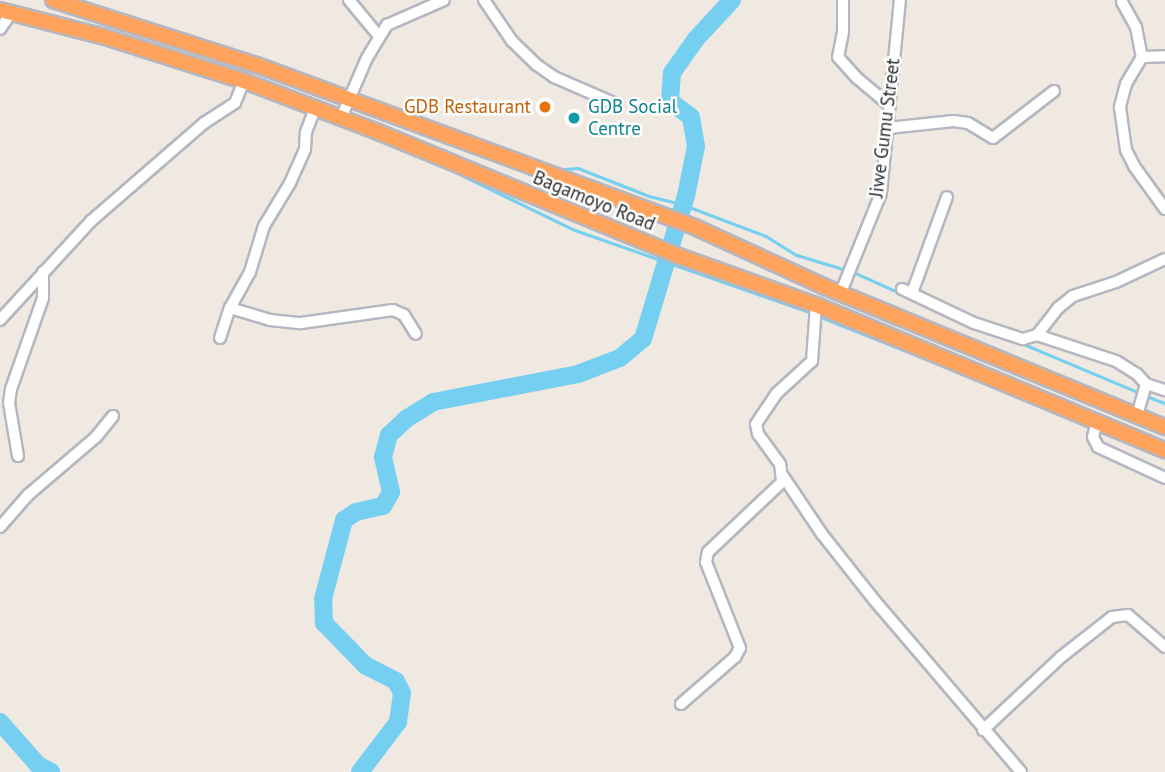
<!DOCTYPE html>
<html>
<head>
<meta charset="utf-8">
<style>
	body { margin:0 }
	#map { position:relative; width:1165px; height:772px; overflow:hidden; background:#efe9e1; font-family:"PT Sans",sans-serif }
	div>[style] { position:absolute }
	.stream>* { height:2.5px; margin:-1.25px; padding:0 1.25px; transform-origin:1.25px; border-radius:1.25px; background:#75cff0 }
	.river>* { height:18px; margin:-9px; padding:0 9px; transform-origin:9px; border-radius:9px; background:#75cff0 }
	.roads { filter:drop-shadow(2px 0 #b4b7c1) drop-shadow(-2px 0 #b4b7c1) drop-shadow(0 2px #b4b7c1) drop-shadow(0 -2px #b4b7c1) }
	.minor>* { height:10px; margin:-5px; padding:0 5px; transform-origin:5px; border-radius:5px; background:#fff }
	.highway>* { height:14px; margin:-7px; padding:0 7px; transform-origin:7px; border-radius:7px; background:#ffa35c }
	.dots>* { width:19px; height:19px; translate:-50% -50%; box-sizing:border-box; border:4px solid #fff; border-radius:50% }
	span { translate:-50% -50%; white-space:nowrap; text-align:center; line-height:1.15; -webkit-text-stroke:5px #fff; paint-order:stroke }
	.food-label { font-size:19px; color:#c56008 }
	.right { translate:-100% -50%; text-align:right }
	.culture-label { font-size:19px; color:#0d838f }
	.left { translate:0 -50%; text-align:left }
	.street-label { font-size:19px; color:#2e2e2e }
</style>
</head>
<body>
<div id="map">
	<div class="stream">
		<i style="left:445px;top:167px;width:144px;rotate:25.9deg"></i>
		<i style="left:575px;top:230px;width:245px;rotate:19.3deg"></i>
		<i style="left:565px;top:169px;width:13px;rotate:-4deg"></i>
		<i style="left:578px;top:168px;width:76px;rotate:21.5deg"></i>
		<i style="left:649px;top:196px;width:36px;rotate:14deg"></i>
		<i style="left:684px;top:205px;width:88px;rotate:20.7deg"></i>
		<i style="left:766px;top:236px;width:36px;rotate:32deg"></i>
		<i style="left:797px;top:255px;width:51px;rotate:17deg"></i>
		<i style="left:853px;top:272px;width:49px;rotate:24deg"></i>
		<i style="left:821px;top:317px;width:149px;rotate:21.7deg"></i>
		<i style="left:1021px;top:343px;width:129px;rotate:22.8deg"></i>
		<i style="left:1149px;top:397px;width:17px;rotate:21deg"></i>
	</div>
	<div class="river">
		<i style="left:0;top:722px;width:57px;rotate:48.5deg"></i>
		<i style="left:38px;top:765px;width:15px;rotate:28deg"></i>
		<i style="left:360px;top:772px;width:63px;rotate:-52.8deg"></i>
		<i style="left:398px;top:722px;width:29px;rotate:-82deg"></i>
		<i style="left:402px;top:693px;width:13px;rotate:-117deg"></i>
		<i style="left:396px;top:681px;width:35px;rotate:-153deg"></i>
		<i style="left:365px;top:665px;width:59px;rotate:-134.3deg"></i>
		<i style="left:324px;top:623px;width:24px;rotate:-92deg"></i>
		<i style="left:323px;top:599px;width:82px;rotate:-75.1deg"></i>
		<i style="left:344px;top:520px;width:14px;rotate:-34deg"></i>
		<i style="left:356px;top:512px;width:28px;rotate:-13deg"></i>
		<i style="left:383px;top:506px;width:16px;rotate:-60deg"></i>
		<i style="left:391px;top:492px;width:36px;rotate:-103deg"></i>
		<i style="left:383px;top:457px;width:23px;rotate:-75deg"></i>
		<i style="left:389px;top:435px;width:23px;rotate:-43deg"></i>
		<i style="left:406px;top:419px;width:32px;rotate:-32deg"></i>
		<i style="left:433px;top:402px;width:148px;rotate:-10.9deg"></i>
		<i style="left:578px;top:374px;width:45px;rotate:-20.9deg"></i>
		<i style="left:620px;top:358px;width:30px;rotate:-40deg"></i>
		<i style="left:643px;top:339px;width:149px;rotate:-73.3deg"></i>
		<i style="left:686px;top:196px;width:51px;rotate:-78.7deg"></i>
		<i style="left:696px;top:146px;width:29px;rotate:-100deg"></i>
		<i style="left:691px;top:117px;width:26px;rotate:-143deg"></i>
		<i style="left:670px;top:101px;width:28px;rotate:-86deg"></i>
		<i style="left:672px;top:73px;width:42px;rotate:-54.8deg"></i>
		<i style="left:696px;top:39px;width:53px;rotate:-47.3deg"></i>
	</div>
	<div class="roads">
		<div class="minor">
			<i style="left:349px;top:0;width:45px;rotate:50.4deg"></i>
			<i style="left:484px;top:0;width:50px;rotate:55.7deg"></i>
			<i style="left:512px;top:41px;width:35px;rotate:44deg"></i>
			<i style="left:537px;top:65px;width:21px;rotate:35deg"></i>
			<i style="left:554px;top:77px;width:68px;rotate:23.5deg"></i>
			<i style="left:843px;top:0;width:32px;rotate:90deg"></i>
			<i style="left:843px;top:32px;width:25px;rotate:101deg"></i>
			<i style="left:838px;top:57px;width:28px;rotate:48deg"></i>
			<i style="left:857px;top:78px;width:40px;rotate:40deg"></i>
			<i style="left:1122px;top:2px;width:29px;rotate:61deg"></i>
			<i style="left:1136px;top:27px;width:31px;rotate:79deg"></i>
			<i style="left:1142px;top:57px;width:31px;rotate:121deg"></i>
			<i style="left:1126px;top:84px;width:24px;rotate:105deg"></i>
			<i style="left:1120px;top:107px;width:43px;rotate:82.1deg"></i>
			<i style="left:1126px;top:150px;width:18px;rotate:63deg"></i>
			<i style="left:1134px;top:166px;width:53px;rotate:54.2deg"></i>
			<i style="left:0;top:29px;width:19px;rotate:-55deg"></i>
			<i style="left:1142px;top:57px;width:23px;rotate:-2deg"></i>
			<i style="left:341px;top:118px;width:65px;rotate:-66.6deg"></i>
			<i style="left:367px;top:58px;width:39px;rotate:-59deg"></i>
			<i style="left:387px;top:25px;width:62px;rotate:-23.7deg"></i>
			<i style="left:888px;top:128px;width:66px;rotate:-6.1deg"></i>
			<i style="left:954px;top:121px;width:14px;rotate:8deg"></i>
			<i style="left:968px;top:123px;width:29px;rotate:31deg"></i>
			<i style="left:993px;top:138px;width:77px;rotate:-37.6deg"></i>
			<i style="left:902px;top:289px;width:80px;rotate:25.3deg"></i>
			<i style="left:974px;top:323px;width:52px;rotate:18.1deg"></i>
			<i style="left:1023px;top:339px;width:15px;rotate:-16deg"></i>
			<i style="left:1037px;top:335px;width:34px;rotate:-52deg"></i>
			<i style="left:1058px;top:308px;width:19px;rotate:-39deg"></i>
			<i style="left:1073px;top:296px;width:45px;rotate:-18deg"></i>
			<i style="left:1116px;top:282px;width:54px;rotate:-25.1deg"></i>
			<i style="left:841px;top:292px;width:107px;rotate:-68deg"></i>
			<i style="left:881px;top:193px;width:194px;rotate:-84.4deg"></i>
			<i style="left:912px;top:293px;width:102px;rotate:-70deg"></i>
			<i style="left:230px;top:308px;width:42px;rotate:16.7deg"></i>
			<i style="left:270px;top:320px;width:31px;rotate:6deg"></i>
			<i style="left:301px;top:323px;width:93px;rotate:-8deg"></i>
			<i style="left:393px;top:310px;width:12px;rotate:24deg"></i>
			<i style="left:404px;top:315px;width:22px;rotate:58deg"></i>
			<i style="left:0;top:320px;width:134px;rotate:-47.4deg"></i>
			<i style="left:91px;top:221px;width:150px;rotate:-40.9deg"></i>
			<i style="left:204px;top:123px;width:37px;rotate:-33deg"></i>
			<i style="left:235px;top:103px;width:24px;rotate:-68deg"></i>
			<i style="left:1037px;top:335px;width:83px;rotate:18.2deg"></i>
			<i style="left:1116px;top:361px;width:25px;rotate:32deg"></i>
			<i style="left:1137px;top:374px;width:13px;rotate:48deg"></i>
			<i style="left:1146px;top:384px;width:32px;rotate:106deg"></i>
			<i style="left:220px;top:338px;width:32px;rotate:-72deg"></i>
			<i style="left:230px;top:308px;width:41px;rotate:-60.9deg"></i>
			<i style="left:250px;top:272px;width:48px;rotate:-73.1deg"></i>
			<i style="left:264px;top:226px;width:50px;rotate:-58.8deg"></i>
			<i style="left:290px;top:183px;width:37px;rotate:-66deg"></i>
			<i style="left:305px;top:149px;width:17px;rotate:-87deg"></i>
			<i style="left:306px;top:132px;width:25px;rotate:-69deg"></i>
			<i style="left:1146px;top:384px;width:20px;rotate:18deg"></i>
			<i style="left:1097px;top:421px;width:16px;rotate:104deg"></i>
			<i style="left:1093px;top:437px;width:11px;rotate:63deg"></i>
			<i style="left:1098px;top:447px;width:74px;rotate:24.8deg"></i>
			<i style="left:18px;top:456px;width:54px;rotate:-99.6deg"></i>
			<i style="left:9px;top:403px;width:14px;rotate:-82deg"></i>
			<i style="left:11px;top:389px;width:96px;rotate:-70.6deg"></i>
			<i style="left:43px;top:298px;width:26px;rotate:-90deg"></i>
			<i style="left:783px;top:476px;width:70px;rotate:56.1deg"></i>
			<i style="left:822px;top:534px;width:85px;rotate:51.7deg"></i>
			<i style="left:875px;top:601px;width:225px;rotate:49.5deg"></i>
			<i style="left:0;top:527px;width:43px;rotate:-48.8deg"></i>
			<i style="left:28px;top:495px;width:89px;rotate:-40.5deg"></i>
			<i style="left:96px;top:437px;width:27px;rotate:-51deg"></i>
			<i style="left:681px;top:704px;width:72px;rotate:-41deg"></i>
			<i style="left:735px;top:657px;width:10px;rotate:-61deg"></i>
			<i style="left:740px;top:648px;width:92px;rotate:-111.6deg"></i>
			<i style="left:706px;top:562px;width:10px;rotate:-79deg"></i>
			<i style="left:708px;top:552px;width:102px;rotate:-43.4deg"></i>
			<i style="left:782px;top:482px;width:18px;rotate:-96deg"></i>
			<i style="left:780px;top:464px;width:37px;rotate:-126deg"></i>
			<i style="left:758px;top:434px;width:10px;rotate:-101deg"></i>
			<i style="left:756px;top:424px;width:36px;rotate:-56deg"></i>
			<i style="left:776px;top:394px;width:49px;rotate:-42.5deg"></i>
			<i style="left:812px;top:361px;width:56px;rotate:-85.9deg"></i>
			<i style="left:983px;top:730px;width:107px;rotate:-43.1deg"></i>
			<i style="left:1061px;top:657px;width:65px;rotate:-38.1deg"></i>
			<i style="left:1112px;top:617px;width:16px;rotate:-7deg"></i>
			<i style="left:1128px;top:615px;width:49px;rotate:40.9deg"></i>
		</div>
		<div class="highway">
			<i style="left:53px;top:0;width:214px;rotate:17.7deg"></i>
			<i style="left:257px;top:65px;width:469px;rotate:20.3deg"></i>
			<i style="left:697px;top:228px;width:141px;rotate:24.7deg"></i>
			<i style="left:825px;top:287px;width:368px;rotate:22.4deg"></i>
			<i style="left:0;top:10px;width:108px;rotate:14.4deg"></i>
			<i style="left:105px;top:37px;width:146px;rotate:17.6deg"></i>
			<i style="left:244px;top:81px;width:143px;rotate:20.8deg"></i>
			<i style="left:378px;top:132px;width:322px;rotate:22.4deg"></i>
			<i style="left:676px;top:255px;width:149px;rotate:19.7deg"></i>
			<i style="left:816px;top:305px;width:378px;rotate:22.6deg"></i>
		</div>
	</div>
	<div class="dots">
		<i style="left:545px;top:107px;background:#e8710a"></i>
		<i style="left:574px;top:118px;background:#0f9aa8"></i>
	</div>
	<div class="food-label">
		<span class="right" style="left:531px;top:107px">GDB Restaurant</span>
	</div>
	<div class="culture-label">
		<span class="left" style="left:588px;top:118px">GDB Social<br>Centre</span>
	</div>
	<div class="street-label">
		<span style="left:885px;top:128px;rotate:-83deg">Jiwe Gumu Street</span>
		<span style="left:594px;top:201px;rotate:22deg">Bagamoyo Road</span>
	</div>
</div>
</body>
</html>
